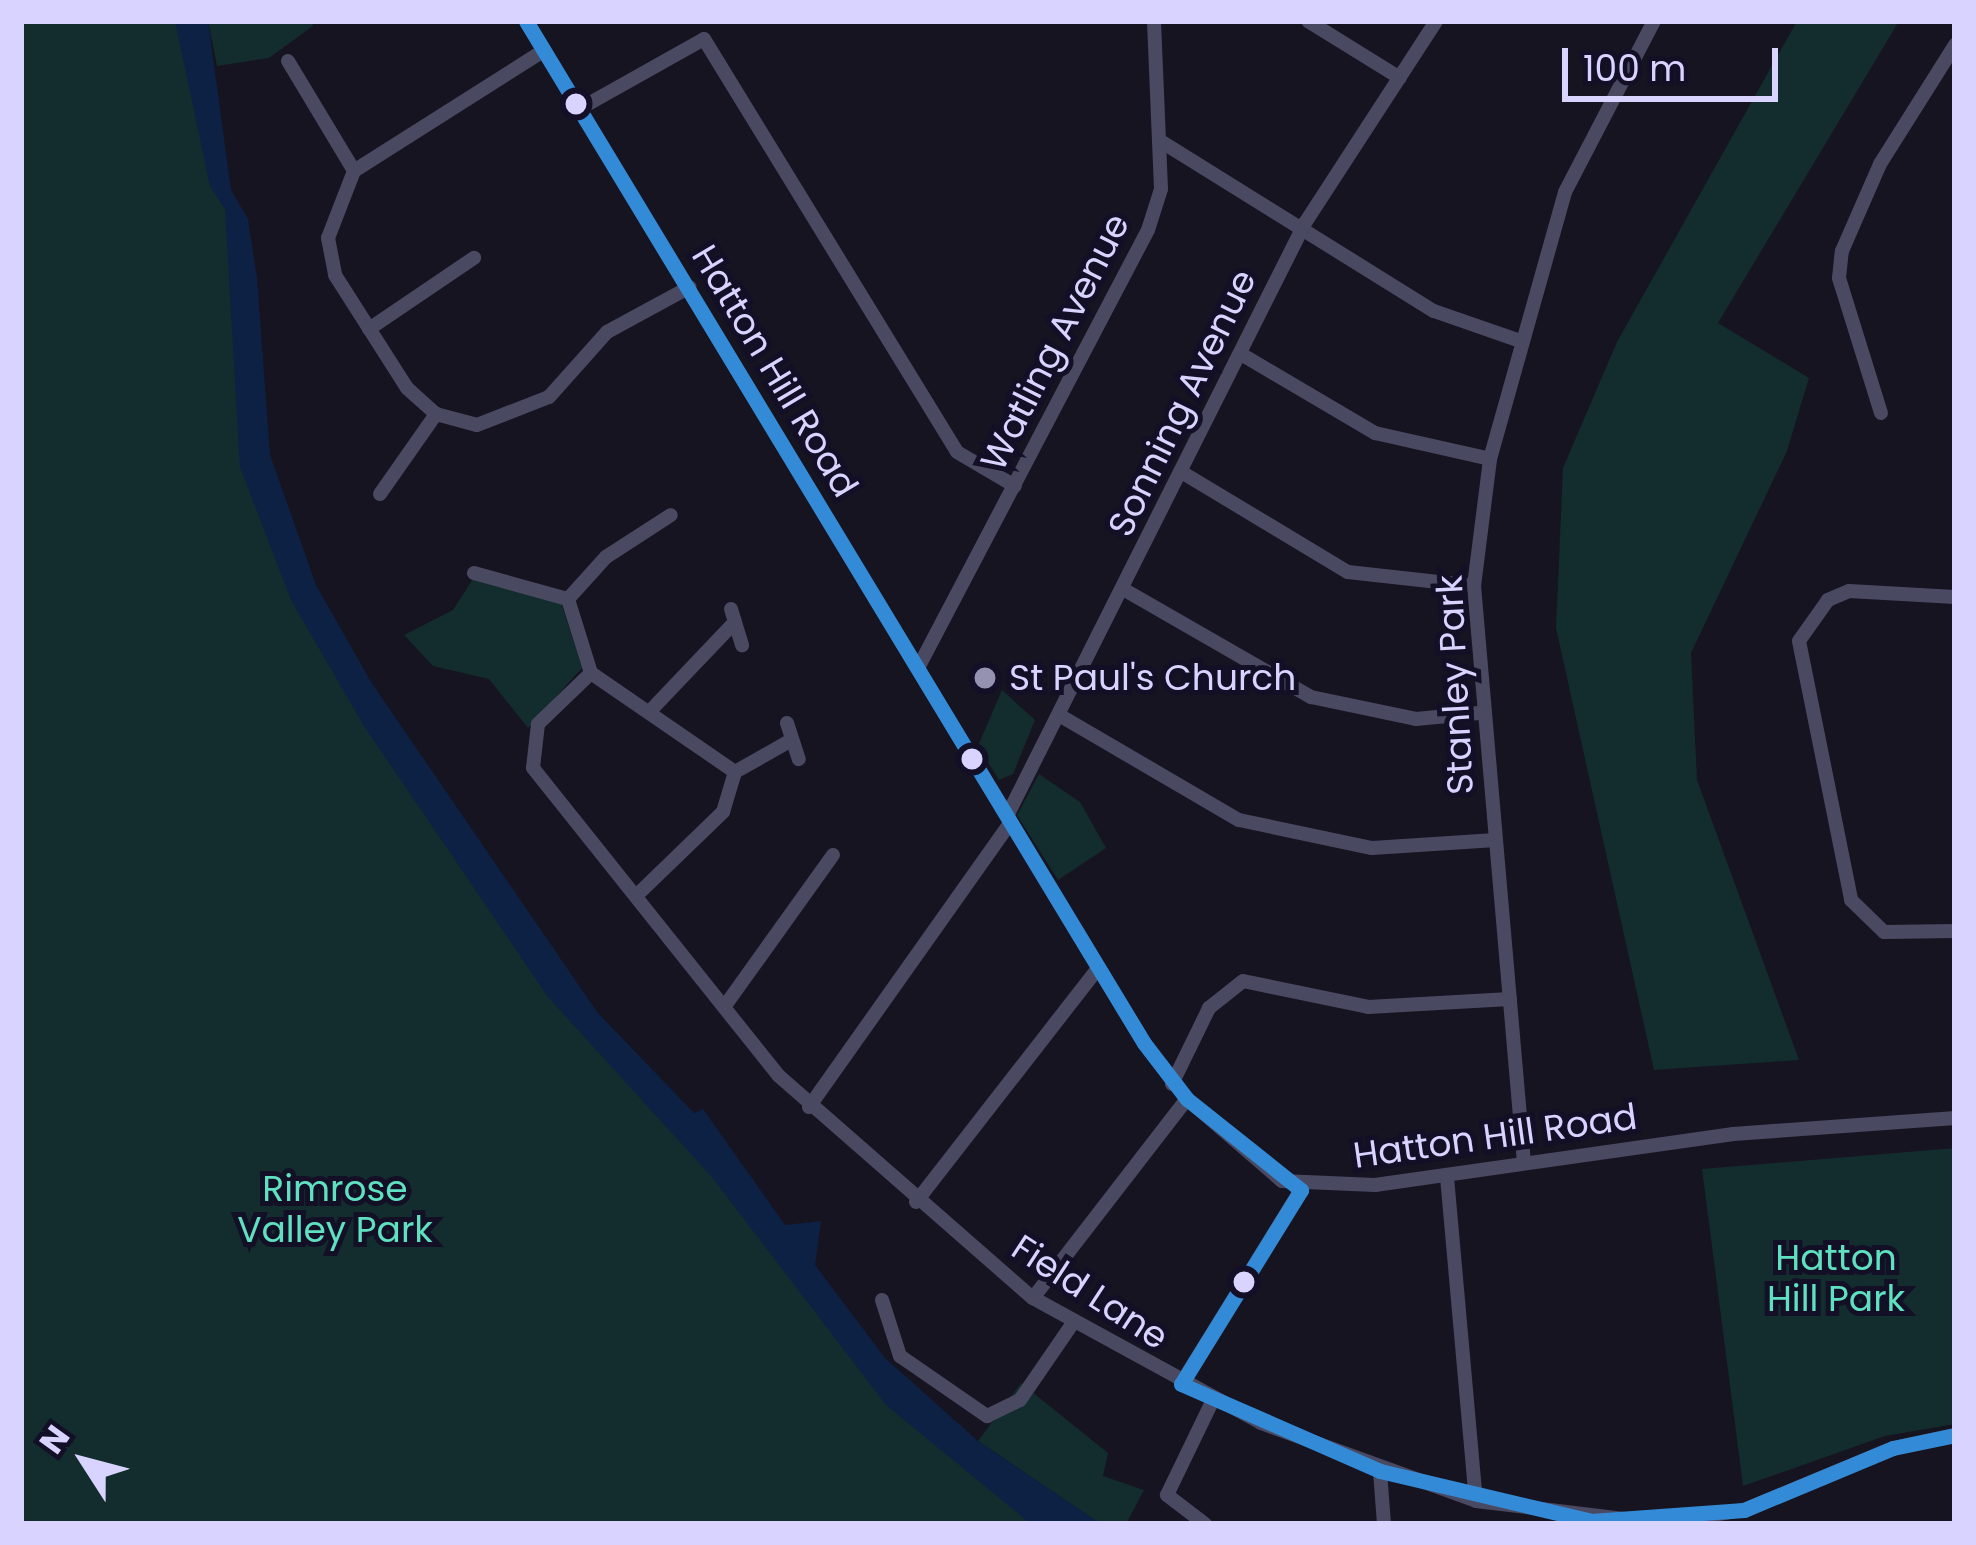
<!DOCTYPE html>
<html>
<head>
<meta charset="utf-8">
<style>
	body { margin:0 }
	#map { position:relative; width:1976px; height:1545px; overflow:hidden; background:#161421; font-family:Poppins,sans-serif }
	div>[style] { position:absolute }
	.green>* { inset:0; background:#132c2d }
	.water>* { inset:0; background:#0d2144 }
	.minor>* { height:14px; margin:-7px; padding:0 7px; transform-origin:7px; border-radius:7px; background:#4a4962 }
	.bus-1>* { height:15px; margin:-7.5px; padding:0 7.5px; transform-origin:7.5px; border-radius:7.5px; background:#338bd7 }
	.dots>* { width:33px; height:33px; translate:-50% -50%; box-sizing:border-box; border:6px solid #130f26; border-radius:50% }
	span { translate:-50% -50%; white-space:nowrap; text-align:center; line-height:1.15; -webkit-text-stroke:10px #130f26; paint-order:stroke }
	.street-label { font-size:36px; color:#d9d4ff }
	.poi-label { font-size:36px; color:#d9d4ff }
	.left { translate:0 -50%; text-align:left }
	.park-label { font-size:36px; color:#5fe0c0 }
	.frame { position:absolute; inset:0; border:24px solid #d9d4ff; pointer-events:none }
	.north { position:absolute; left:24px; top:1401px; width:120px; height:120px; -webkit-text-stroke:9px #130f26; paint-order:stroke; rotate:306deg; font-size:33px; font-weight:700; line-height:48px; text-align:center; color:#d9d4ff }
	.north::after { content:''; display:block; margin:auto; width:42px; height:54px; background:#d9d4ff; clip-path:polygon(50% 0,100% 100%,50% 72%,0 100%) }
	.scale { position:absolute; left:1562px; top:48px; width:216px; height:54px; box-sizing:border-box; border:6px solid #d9d4ff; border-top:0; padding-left:15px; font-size:36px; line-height:42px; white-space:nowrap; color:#d9d4ff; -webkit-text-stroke:9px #130f26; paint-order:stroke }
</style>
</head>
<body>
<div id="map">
	<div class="green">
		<i style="clip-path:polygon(21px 21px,191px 21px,287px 554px,472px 859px,880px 1378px,1063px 1524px,21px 1524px)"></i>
		<i style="clip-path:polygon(208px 21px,312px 21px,313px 26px,269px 58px,217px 66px)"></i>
		<i style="clip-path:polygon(1797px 21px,1899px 21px,1718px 323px,1809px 378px,1787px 451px,1691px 653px,1697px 780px,1799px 1060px,1654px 1070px,1556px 628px,1563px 468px,1617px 342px)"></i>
		<i style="clip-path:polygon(473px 579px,561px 602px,582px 668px,528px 728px,489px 679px,433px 666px,404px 635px,453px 610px)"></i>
		<i style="clip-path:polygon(1002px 690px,1035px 720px,1013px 774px,999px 780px,978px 746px)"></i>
		<i style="clip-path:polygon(1039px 774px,1080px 802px,1106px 848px,1058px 880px,1017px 815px)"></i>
		<i style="clip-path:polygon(1955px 1148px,1955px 1424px,1885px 1436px,1743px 1486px,1702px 1169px)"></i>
		<i style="clip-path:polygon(1021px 1383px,1108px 1453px,1103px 1476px,1144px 1490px,1126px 1524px,1101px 1524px,978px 1441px)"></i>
	</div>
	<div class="water">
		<i style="clip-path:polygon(175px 21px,208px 21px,231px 190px,248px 219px,257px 278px,270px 455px,316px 585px,371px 682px,597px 1012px,694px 1113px,703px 1109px,785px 1225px,821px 1221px,815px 1265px,885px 1358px,978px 1441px,1101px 1524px,1031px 1524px,886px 1405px,711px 1176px,548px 997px,364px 726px,291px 600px,240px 467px,225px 209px,210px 186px)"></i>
	</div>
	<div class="minor">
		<i style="left:526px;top:21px;width:1194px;rotate:58.84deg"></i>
		<i style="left:1144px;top:1043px;width:71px;rotate:52.5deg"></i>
		<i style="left:1187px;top:1099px;width:125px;rotate:40.8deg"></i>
		<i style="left:1282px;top:1181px;width:93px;rotate:2.5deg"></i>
		<i style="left:1375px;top:1185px;width:362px;rotate:-8.1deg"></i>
		<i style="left:1733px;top:1134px;width:223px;rotate:-4.1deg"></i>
		<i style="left:1308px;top:21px;width:108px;rotate:31.8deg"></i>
		<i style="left:543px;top:51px;width:224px;rotate:147.6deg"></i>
		<i style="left:354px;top:171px;width:72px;rotate:111.2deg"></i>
		<i style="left:328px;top:238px;width:38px;rotate:79deg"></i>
		<i style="left:335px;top:275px;width:134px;rotate:57.5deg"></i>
		<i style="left:407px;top:388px;width:39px;rotate:42deg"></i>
		<i style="left:436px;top:414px;width:42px;rotate:15deg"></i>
		<i style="left:477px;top:425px;width:77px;rotate:-21.3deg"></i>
		<i style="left:549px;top:397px;width:87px;rotate:-48.3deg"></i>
		<i style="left:607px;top:332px;width:94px;rotate:-28.5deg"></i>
		<i style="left:288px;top:61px;width:128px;rotate:59deg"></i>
		<i style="left:581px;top:108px;width:141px;rotate:-29.3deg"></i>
		<i style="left:704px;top:39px;width:484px;rotate:58.5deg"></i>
		<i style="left:957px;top:452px;width:67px;rotate:30.4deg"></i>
		<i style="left:1162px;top:142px;width:320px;rotate:31.9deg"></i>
		<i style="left:1434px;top:311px;width:91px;rotate:19.2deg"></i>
		<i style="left:369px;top:329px;width:127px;rotate:-34.1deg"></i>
		<i style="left:1241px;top:354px;width:156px;rotate:30.5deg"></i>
		<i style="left:1375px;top:433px;width:118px;rotate:12.7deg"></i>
		<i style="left:1881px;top:413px;width:141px;rotate:-107.3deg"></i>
		<i style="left:1839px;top:278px;width:27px;rotate:-84deg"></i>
		<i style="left:1842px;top:251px;width:95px;rotate:-66.4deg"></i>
		<i style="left:1880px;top:164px;width:141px;rotate:-57.8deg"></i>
		<i style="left:1183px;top:473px;width:192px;rotate:31deg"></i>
		<i style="left:1348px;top:572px;width:127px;rotate:6.3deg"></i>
		<i style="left:380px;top:494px;width:98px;rotate:-55deg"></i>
		<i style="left:474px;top:573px;width:98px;rotate:15.5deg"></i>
		<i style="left:1123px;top:589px;width:217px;rotate:29.9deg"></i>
		<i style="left:1311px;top:697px;width:107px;rotate:11.8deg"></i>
		<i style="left:1416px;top:719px;width:63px;rotate:-5.4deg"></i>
		<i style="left:1955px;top:597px;width:106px;rotate:-176.8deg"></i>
		<i style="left:1849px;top:591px;width:23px;rotate:157deg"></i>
		<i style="left:1828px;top:600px;width:50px;rotate:125.3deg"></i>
		<i style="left:1799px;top:641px;width:264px;rotate:78.6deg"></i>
		<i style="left:1851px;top:900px;width:46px;rotate:44.1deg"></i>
		<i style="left:1884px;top:932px;width:71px;rotate:-0.8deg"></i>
		<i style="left:731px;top:609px;width:38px;rotate:73deg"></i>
		<i style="left:918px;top:668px;width:495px;rotate:-62.3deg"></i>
		<i style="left:1148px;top:230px;width:43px;rotate:-72.4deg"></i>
		<i style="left:1161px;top:189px;width:168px;rotate:-92.4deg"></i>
		<i style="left:591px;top:673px;width:77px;rotate:-107.3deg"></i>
		<i style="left:568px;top:599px;width:57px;rotate:-47.9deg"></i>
		<i style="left:606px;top:557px;width:77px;rotate:-32.9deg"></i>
		<i style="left:653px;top:708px;width:113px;rotate:-46.4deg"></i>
		<i style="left:1059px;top:715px;width:208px;rotate:30.3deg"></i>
		<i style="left:1239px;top:820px;width:136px;rotate:11.9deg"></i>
		<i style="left:1372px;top:848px;width:124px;rotate:-3.7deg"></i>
		<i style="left:787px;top:723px;width:38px;rotate:72deg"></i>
		<i style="left:735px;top:772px;width:61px;rotate:-29.5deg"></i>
		<i style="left:1007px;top:816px;width:664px;rotate:-63.32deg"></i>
		<i style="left:1305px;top:223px;width:241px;rotate:-57deg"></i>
		<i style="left:637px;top:895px;width:120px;rotate:-44deg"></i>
		<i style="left:723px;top:812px;width:42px;rotate:-73.3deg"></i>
		<i style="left:735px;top:772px;width:175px;rotate:-145.5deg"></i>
		<i style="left:591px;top:673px;width:74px;rotate:136.1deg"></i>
		<i style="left:538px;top:724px;width:44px;rotate:96.5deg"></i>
		<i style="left:533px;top:768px;width:394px;rotate:51.4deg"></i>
		<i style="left:779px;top:1076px;width:337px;rotate:41.2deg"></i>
		<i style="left:1033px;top:1298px;width:260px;rotate:28.7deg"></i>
		<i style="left:1261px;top:1423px;width:229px;rotate:19.9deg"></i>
		<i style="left:1476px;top:1501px;width:184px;rotate:6.9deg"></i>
		<i style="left:1659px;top:1523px;width:86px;rotate:-8.7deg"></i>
		<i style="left:1744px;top:1510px;width:161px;rotate:-22.6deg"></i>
		<i style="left:1893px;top:1448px;width:63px;rotate:-11.8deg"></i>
		<i style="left:727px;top:1003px;width:182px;rotate:-54.4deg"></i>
		<i style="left:1172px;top:1084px;width:85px;rotate:-64deg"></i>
		<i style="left:1209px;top:1008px;width:43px;rotate:-38.5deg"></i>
		<i style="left:1243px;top:981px;width:128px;rotate:11.7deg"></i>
		<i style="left:1368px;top:1007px;width:142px;rotate:-3.2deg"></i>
		<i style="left:809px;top:1107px;width:348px;rotate:-54.7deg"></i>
		<i style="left:1524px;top:1163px;width:579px;rotate:-94.95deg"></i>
		<i style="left:1474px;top:586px;width:128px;rotate:-82.8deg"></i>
		<i style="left:1490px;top:459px;width:277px;rotate:-74.3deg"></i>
		<i style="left:1565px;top:192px;width:193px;rotate:-62.5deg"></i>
		<i style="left:1447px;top:1177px;width:325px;rotate:84.9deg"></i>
		<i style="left:916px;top:1202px;width:296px;rotate:-52.1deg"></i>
		<i style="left:1033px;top:1298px;width:252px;rotate:-52.3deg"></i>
		<i style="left:882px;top:1300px;width:59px;rotate:72.2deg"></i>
		<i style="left:900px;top:1356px;width:106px;rotate:34.6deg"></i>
		<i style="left:987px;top:1416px;width:37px;rotate:-26deg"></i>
		<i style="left:1020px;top:1400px;width:93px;rotate:-55.5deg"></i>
		<i style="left:1181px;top:1384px;width:228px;rotate:-58.3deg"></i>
		<i style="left:1380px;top:1471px;width:53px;rotate:85.7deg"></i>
		<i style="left:1205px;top:1524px;width:48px;rotate:-142.7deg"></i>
		<i style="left:1167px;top:1495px;width:106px;rotate:-64.2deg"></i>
	</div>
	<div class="bus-1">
		<i style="left:526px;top:21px;width:1194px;rotate:58.84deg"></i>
		<i style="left:1144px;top:1043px;width:71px;rotate:52.5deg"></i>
		<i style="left:1187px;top:1099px;width:146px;rotate:38.6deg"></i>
		<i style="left:1301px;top:1190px;width:228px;rotate:121.7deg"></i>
		<i style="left:1181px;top:1384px;width:217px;rotate:23.6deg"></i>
		<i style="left:1380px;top:1471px;width:217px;rotate:13.3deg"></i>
		<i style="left:1591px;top:1521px;width:153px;rotate:-4.1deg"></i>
		<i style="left:1744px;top:1510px;width:161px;rotate:-22.6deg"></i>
		<i style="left:1893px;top:1448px;width:63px;rotate:-11.8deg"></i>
	</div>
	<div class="dots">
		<i style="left:576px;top:104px;background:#d9d4ff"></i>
		<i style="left:985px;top:678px;background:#9591b1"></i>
		<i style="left:972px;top:759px;background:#d9d4ff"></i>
		<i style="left:1244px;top:1282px;background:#d9d4ff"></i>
	</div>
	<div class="street-label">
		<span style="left:1055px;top:342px;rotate:-63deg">Watling Avenue</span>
		<span style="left:775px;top:371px;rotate:59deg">Hatton Hill Road</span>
		<span style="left:1182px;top:403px;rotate:-64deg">Sonning Avenue</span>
		<span style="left:1455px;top:685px;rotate:-93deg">Stanley Park</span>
		<span style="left:1495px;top:1136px;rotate:-8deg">Hatton Hill Road</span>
		<span style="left:1090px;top:1292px;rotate:33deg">Field Lane</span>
	</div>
	<div class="poi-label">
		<span class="left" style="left:1009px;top:678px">St Paul's Church</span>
	</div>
	<div class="park-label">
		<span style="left:335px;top:1209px">Rimrose<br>Valley Park</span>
		<span style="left:1836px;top:1278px">Hatton<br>Hill Park</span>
	</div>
	<div class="frame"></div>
	<div class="north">N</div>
	<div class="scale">100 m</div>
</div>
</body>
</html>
